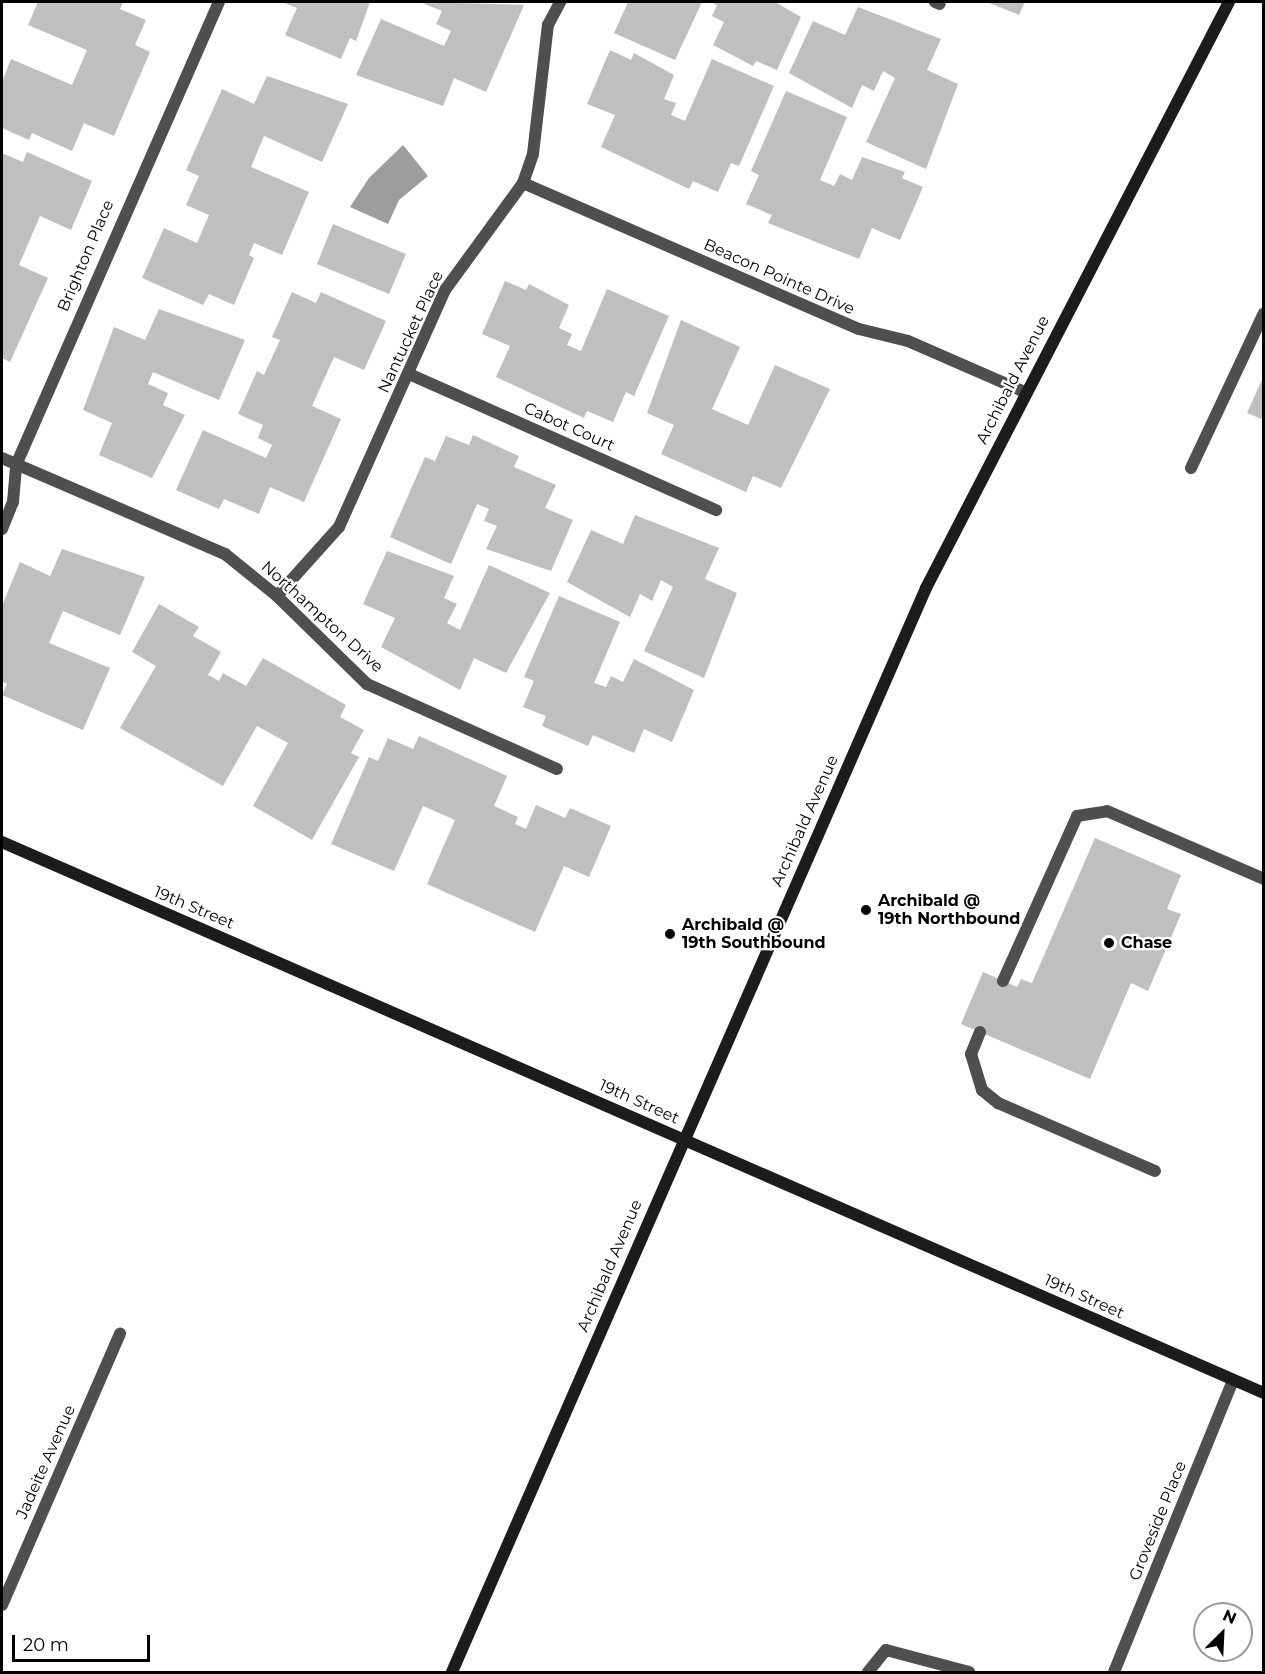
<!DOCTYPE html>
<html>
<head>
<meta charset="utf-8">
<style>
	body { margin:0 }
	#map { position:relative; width:1265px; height:1674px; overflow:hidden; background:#fff; font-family:Montserrat,sans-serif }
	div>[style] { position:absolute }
	.water>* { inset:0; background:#9d9d9d }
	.building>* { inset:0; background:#bfbfbf }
	.lane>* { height:12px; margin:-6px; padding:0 6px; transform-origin:6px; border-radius:6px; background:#4f4f4f }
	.street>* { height:12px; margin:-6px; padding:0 6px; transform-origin:6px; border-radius:6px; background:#4f4f4f }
	.secondary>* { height:12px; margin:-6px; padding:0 6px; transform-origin:6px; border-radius:6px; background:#1c1c1c }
	.dots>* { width:16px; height:16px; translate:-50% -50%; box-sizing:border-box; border:3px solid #fff; border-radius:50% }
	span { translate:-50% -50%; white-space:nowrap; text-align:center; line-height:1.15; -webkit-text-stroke:4.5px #fff; paint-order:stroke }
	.street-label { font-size:16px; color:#000 }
	.poi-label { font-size:16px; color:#000; font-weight:700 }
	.left { translate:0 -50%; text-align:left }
	.frame { position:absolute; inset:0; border:3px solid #000; pointer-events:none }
	.north { position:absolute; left:1193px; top:1602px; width:60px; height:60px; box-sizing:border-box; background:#fff; border:2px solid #999; border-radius:50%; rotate:24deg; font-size:16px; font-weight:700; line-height:24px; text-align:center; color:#000 }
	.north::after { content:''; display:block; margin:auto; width:21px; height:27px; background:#000; clip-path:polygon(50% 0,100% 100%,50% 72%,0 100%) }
	.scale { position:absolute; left:12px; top:1635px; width:138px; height:27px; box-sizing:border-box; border:3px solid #000; border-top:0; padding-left:8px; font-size:18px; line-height:21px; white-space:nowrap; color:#000; -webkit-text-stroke:4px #fff; paint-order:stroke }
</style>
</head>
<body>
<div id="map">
	<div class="water">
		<i style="clip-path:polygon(403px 145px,428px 176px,399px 200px,388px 224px,350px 207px,369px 178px)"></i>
	</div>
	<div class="building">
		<i style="clip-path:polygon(38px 2px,123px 2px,120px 9px,146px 20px,135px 45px,150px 52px,114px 136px,84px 123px,72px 151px,32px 133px,29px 140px,2px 128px,2px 82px,11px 59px,72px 85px,87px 50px,28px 25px)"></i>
		<i style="clip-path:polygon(282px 2px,370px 2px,356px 41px,350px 38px,341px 59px,285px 35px,297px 8px)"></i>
		<i style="clip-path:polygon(420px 2px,524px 5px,486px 92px,454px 78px,443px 106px,356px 75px,381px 19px,444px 46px,451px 31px,436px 24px,442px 11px)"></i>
		<i style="clip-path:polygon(628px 2px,702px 2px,675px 60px,614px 33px)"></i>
		<i style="clip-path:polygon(709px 2px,775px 2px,801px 17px,777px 70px,756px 61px,753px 66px,713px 45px,724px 22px,712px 16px,717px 5px)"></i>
		<i style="clip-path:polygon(987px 2px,1025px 2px,1019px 15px)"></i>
		<i style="clip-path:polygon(858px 7px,941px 39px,927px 70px,958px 84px,926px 169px,866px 142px,895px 78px,883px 71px,874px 91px,862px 85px,852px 108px,789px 73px,813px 21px,845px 35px)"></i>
		<i style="clip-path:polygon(610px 50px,631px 60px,634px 53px,674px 75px,664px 99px,676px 103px,671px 115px,685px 121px,712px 59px,774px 86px,739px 166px,731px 163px,718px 192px,693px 181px,689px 189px,601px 147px,615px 115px,587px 104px)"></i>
		<i style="clip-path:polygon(267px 76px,348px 104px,322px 162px,264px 136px,251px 167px,309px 192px,282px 255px,254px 243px,249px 255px,254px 258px,234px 305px,209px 294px,203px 305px,142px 278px,164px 228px,197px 243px,209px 215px,186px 205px,199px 176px,186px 170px,222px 89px,254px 104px)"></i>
		<i style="clip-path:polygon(786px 91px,847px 117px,820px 180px,834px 186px,840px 174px,852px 180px,862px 157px,905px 172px,902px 178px,923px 187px,900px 240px,872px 228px,859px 259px,768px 223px,772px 215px,746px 204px,759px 175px,751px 171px)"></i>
		<i style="clip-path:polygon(27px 152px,92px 181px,71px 230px,40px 216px,19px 265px,48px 278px,10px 362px,2px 358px,2px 153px,23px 162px)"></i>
		<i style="clip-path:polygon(333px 224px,406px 254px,389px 294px,317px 264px)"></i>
		<i style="clip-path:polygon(505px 281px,526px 290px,529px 284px,569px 305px,559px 328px,572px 334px,567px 345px,581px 351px,607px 289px,669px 316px,634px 396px,626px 392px,613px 422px,587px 411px,584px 418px,496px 377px,510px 346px,482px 334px)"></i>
		<i style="clip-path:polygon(292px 292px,316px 303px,321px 292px,386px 321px,364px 370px,334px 357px,312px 406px,341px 419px,304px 502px,270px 487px,259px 514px,224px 499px,219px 509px,176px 490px,203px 430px,266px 458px,272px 445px,258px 438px,263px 425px,238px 414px,257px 371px,264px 375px,280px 340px,272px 337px)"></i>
		<i style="clip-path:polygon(159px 309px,245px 340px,219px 400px,153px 372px,148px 384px,168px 393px,163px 405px,185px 415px,152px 478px,99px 455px,112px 423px,83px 410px,114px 327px,145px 340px)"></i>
		<i style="clip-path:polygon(681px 320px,740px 347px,712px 409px,748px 425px,775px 365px,830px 389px,781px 488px,753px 476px,746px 492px,661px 454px,674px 425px,647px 413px)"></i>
		<i style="clip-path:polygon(1264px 375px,1264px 420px,1247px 413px)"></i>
		<i style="clip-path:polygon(473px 435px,519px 456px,514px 467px,556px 485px,545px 508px,573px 520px,551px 571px,486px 549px,497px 526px,484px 521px,489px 509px,477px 504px,451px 564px,390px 537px,425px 457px,435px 461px,446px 436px,469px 445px)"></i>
		<i style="clip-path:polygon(635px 515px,719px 548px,705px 579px,737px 593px,704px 678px,644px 651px,673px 587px,661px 580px,652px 601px,640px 594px,630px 617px,567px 582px,591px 530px,623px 544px)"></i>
		<i style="clip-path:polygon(62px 549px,145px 577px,120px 635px,63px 611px,49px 643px,110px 668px,83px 730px,2px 695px,7px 684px,2px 681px,2px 606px,20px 562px,50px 576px)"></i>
		<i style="clip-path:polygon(387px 551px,454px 576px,444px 598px,457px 604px,447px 623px,460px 630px,489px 565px,550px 593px,506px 673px,474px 658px,460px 690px,381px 647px,395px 618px,363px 604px)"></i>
		<i style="clip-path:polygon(559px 596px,620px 622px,594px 683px,606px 687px,611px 676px,623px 682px,634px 659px,694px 690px,672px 742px,644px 729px,634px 753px,593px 735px,588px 746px,542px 726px,546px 716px,523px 707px,534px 681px,524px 677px)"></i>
		<i style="clip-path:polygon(159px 604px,199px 627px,193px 636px,221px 652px,208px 675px,219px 681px,223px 673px,246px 686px,263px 658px,346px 705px,340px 717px,364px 730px,351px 753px,359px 757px,312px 840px,253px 806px,288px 743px,257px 726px,223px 786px,120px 728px,156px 666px,132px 652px)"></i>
		<i style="clip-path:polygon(419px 736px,507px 776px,494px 806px,518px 817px,515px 824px,526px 829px,536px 805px,565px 818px,570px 808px,611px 826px,589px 877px,564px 866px,535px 932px,427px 884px,455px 820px,423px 806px,394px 871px,331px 844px,369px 757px,378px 761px,388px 738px,413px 749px)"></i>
		<i style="clip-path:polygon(1095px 838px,1181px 875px,1167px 909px,1181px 914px,1148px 991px,1131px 983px,1090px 1079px,961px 1024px,983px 972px,1017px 987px,1021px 979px,1032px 983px)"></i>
	</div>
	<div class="lane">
		<i style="left:1191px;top:468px;width:171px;rotate:-64.8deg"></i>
		<i style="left:1003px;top:981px;width:181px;rotate:-65.8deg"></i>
		<i style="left:1077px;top:816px;width:30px;rotate:-9deg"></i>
		<i style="left:1107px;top:811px;width:171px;rotate:23.4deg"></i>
		<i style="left:980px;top:1032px;width:24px;rotate:112deg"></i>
		<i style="left:971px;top:1054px;width:38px;rotate:73deg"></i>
		<i style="left:982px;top:1090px;width:21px;rotate:39deg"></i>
		<i style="left:998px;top:1103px;width:171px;rotate:23.4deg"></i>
	</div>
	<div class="street">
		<i style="left:935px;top:2px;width:5px;rotate:22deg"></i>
		<i style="left:523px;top:183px;width:366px;rotate:23.5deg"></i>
		<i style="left:859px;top:329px;width:50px;rotate:13.8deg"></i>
		<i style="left:908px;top:341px;width:128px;rotate:23.6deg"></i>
		<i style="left:409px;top:374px;width:336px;rotate:23.9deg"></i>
		<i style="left:2px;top:458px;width:243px;rotate:23.3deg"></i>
		<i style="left:225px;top:554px;width:67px;rotate:38.9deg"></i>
		<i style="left:277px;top:596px;width:126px;rotate:44.4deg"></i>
		<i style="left:367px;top:684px;width:208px;rotate:24.1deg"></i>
		<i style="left:2px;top:529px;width:29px;rotate:-68deg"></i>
		<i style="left:13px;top:502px;width:37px;rotate:-85deg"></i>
		<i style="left:16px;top:465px;width:506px;rotate:-66.33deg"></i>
		<i style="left:277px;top:596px;width:93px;rotate:-48.1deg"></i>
		<i style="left:339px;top:527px;width:260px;rotate:-65.9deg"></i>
		<i style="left:445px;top:290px;width:132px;rotate:-53.9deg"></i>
		<i style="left:523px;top:183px;width:31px;rotate:-71deg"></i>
		<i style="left:533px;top:154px;width:130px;rotate:-83.4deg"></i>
		<i style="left:548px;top:25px;width:26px;rotate:-62deg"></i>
		<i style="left:2px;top:1605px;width:296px;rotate:-66.5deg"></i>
		<i style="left:868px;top:1672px;width:28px;rotate:-51deg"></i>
		<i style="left:886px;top:1650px;width:86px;rotate:14.8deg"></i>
		<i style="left:1114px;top:1672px;width:314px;rotate:-67.8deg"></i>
	</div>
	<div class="secondary">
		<i style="left:2px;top:842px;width:1377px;rotate:23.59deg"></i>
		<i style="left:452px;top:1672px;width:1183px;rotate:-66.38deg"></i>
		<i style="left:926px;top:588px;width:660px;rotate:-62.66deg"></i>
	</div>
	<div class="dots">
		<i style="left:866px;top:910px;background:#000"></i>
		<i style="left:670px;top:934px;background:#000"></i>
		<i style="left:1109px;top:943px;background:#000"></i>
	</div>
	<div class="street-label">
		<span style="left:86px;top:256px;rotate:-67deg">Brighton Place</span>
		<span style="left:779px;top:277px;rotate:24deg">Beacon Pointe Drive</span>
		<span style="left:411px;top:332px;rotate:-65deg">Nantucket Place</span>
		<span style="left:1013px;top:380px;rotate:-63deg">Archibald Avenue</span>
		<span style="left:569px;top:427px;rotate:24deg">Cabot Court</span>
		<span style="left:322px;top:617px;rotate:42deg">Northampton Drive</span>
		<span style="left:805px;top:821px;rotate:-66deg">Archibald Avenue</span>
		<span style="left:194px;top:908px;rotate:23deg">19th Street</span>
		<span style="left:639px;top:1102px;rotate:24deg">19th Street</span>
		<span style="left:610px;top:1266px;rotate:-67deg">Archibald Avenue</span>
		<span style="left:1084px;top:1297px;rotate:24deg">19th Street</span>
		<span style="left:46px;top:1462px;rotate:-66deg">Jadeite Avenue</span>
		<span style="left:1158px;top:1521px;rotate:-68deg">Groveside Place</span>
	</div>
	<div class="poi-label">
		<span class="left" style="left:878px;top:910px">Archibald @<br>19th Northbound</span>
		<span class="left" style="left:682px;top:934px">Archibald @<br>19th Southbound</span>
		<span class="left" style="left:1121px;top:943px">Chase</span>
	</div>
	<div class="frame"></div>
	<div class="north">N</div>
	<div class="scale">20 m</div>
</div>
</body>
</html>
